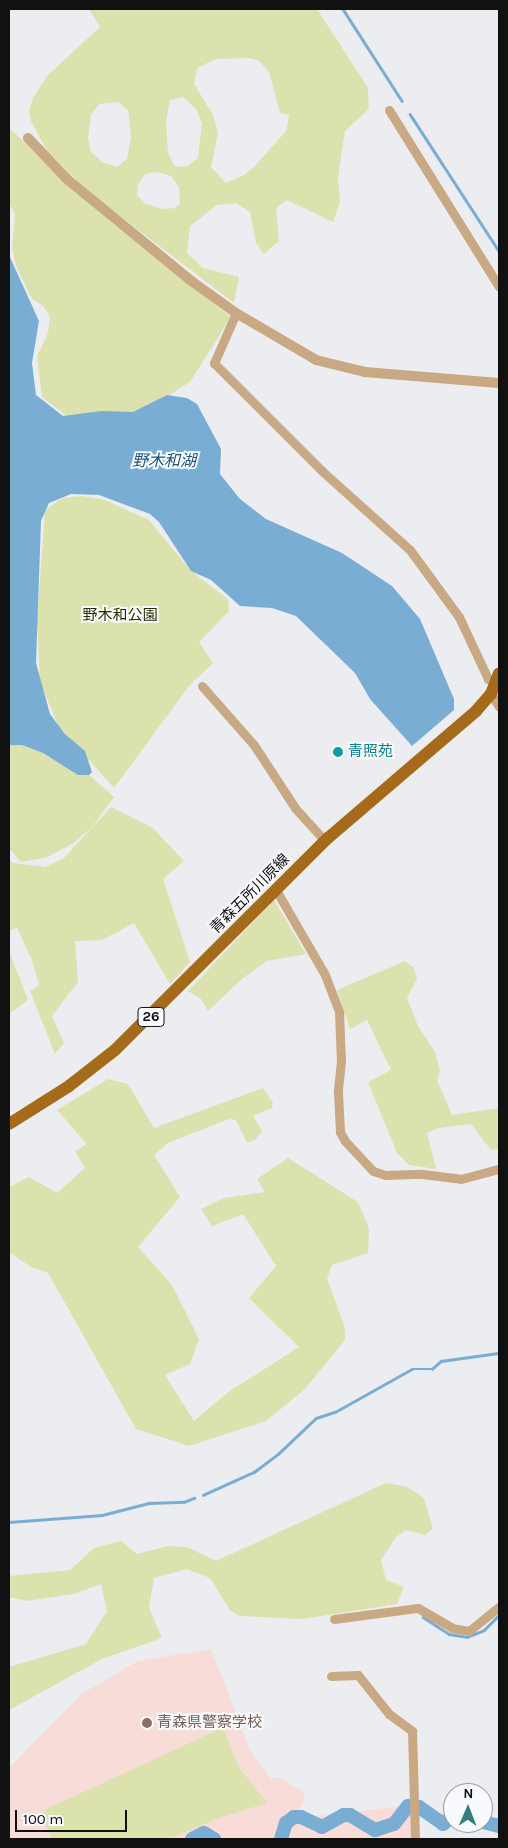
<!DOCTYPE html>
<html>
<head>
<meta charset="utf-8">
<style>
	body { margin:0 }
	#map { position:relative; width:508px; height:1848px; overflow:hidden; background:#ecedf0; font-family:Karla,"Noto Sans JP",sans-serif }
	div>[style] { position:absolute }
	.education>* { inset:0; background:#f7dcd8 }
	.green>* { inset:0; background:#dce2ae }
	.water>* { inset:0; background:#7aadd3 }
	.stream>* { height:2.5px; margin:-1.25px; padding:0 1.25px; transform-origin:1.25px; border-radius:1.25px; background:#7aadd3 }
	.river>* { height:14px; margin:-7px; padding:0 7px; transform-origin:7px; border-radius:7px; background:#7aadd3 }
	.minor>* { height:9px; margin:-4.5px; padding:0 4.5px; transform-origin:4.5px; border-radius:4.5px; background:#c9a884 }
	.tertiary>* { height:10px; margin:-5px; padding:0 5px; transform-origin:5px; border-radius:5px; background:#c9a884 }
	.primary>* { height:12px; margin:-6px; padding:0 6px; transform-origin:6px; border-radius:6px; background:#a66b1a }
	.dots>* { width:14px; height:14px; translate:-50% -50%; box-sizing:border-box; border:2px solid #f9fafd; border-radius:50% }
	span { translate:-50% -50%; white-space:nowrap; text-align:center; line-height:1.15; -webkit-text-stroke:4px #f9fafd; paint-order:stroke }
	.shield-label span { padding:1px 4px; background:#f9fafd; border:1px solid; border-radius:4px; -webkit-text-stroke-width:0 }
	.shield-label { font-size:14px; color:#111112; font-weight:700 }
	.park-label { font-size:15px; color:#2b2d00 }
	.culture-label { font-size:15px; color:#0d838f }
	.left { translate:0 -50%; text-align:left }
	.street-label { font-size:15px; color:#111112 }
	.education-label { font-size:15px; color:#785e54 }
	.water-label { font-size:16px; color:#1c567b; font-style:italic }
	.frame { position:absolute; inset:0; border:10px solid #111112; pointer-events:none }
	.north { position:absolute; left:443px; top:1783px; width:50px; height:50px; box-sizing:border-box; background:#f9fafd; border:1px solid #9c9d9f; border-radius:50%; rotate:1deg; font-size:14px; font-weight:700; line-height:20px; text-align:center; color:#111112 }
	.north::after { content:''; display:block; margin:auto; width:18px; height:22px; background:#347d80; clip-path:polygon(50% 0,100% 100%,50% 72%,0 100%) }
	.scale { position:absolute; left:15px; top:1810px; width:112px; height:22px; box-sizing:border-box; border:2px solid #111112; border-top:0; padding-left:6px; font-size:15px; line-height:18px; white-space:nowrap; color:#111112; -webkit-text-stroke:4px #f9fafd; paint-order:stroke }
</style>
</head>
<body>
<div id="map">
	<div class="education">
		<i style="clip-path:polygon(211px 1649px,251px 1752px,271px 1779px,278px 1777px,302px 1791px,305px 1798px,295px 1816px,319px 1816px,411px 1805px,412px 1839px,9px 1839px,9px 1768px,83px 1693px,138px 1661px)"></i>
	</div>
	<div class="green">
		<i style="clip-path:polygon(evenodd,89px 9px,317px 9px,368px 88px,369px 109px,345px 131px,338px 177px,340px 202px,333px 222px,287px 200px,276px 208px,279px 241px,264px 254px,256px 243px,250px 212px,236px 203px,217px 205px,190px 226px,187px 253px,203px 268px,239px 277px,234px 303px,86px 190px,46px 149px,31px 121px,29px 110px,34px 96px,48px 75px,100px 27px,89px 9px,248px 58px,258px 60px,269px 72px,280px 113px,289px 115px,286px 131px,255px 166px,244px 175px,226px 183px,211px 167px,218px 133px,213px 115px,194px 84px,197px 68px,216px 59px,248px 58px,89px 9px,183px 97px,196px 109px,202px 123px,198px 158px,186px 167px,174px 166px,168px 152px,166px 122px,170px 100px,183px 97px,89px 9px,118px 102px,128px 110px,131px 137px,127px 159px,117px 167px,102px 162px,91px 152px,88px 137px,91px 115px,99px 104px,118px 102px,89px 9px,158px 172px,171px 176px,179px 187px,180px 204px,175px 208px,162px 209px,146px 204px,137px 195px,138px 184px,145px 174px,158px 172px)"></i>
		<i style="clip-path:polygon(9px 128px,112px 223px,231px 317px,190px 382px,139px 414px,68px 417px,42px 397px,37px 356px,48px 333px,50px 317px,43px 306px,32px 299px,16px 266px,12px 247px,15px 214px,9px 203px)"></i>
		<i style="clip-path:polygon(82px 496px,105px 500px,149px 520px,191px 571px,228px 599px,229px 611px,199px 642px,213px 663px,189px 686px,114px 788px,58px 725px,40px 682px,37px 620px,45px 510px,62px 498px)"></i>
		<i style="clip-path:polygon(20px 736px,50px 758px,89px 775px,114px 797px,93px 826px,74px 843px,45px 858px,21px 862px,9px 848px,9px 745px)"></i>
		<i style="clip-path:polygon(111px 807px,153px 828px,184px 861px,163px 879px,190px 962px,170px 984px,134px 923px,102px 940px,75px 941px,78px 982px,52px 1016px,64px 1043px,55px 1054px,30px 991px,39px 985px,32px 960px,17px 928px,11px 930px,9px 927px,9px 859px,13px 863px,45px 867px,64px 858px)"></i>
		<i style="clip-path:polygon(274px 900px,306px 954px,267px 961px,243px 978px,208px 1011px,201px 999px,188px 991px)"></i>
		<i style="clip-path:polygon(9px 951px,28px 1000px,9px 1014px)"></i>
		<i style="clip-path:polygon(405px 961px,414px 968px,417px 979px,407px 998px,418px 1026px,435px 1052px,440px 1071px,437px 1080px,452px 1115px,499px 1108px,499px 1149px,491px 1150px,471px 1124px,438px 1128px,427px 1133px,436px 1169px,409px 1165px,397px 1153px,368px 1082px,391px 1070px,367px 1020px,350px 1029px,337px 990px)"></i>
		<i style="clip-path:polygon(108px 1079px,128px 1084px,154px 1128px,263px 1088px,273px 1103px,272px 1108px,253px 1116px,262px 1131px,255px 1140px,247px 1143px,236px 1120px,229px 1119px,168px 1143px,154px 1155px,180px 1197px,138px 1247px,172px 1285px,199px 1339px,190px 1364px,165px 1375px,194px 1421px,227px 1393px,299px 1347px,249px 1298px,276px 1266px,243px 1214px,212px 1226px,201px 1209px,224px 1198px,265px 1192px,257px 1179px,288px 1158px,358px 1202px,369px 1228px,368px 1253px,332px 1265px,327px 1278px,345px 1328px,345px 1340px,304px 1390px,266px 1421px,189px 1446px,136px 1429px,48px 1273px,31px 1267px,9px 1252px,9px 1187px,29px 1177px,57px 1193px,85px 1168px,75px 1151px,87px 1144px,57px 1110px)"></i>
		<i style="clip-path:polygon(386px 1483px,407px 1487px,424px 1498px,433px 1529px,425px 1535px,406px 1530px,396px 1537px,381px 1560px,386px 1580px,404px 1587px,397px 1604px,303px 1619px,239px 1616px,230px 1610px,210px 1578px,187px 1569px,154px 1578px,149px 1607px,162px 1638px,102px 1659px,9px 1710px,9px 1667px,86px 1644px,107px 1611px,101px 1584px,74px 1594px,27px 1601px,9px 1597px,9px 1576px,70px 1570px,94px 1548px,121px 1541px,137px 1554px,168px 1546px,187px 1547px,216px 1561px)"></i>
		<i style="clip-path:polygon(220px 1729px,225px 1732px,238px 1766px,267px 1803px,216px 1819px,169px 1839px,52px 1839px,40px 1812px)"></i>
	</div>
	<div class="water">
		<i style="clip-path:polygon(9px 255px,39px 321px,32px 363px,36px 395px,63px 416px,101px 411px,133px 412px,167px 395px,187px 398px,197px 404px,221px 449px,220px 474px,240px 499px,266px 519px,342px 553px,392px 586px,420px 619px,454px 699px,454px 710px,412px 746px,370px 699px,355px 673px,296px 616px,272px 608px,240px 606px,211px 580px,191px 571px,159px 522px,150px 514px,99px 495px,71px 494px,49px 503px,41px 521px,36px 663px,50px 714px,65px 734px,85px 751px,92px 772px,89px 775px,78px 775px,43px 753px,22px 745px,9px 745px)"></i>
	</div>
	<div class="stream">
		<i style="left:343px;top:9px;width:109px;rotate:57.3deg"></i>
		<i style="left:410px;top:114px;width:163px;rotate:57deg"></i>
		<i style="left:203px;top:1495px;width:56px;rotate:-24.3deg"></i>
		<i style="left:254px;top:1472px;width:30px;rotate:-37deg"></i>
		<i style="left:278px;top:1454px;width:52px;rotate:-43.5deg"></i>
		<i style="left:316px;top:1418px;width:20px;rotate:-18deg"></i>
		<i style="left:335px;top:1412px;width:88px;rotate:-29.2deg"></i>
		<i style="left:412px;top:1369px;width:20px"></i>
		<i style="left:432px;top:1369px;width:12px;rotate:-42deg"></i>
		<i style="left:441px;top:1361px;width:59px;rotate:-7.9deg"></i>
		<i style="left:9px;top:1522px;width:93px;rotate:-4.3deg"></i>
		<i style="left:102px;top:1515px;width:49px;rotate:-14.3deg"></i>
		<i style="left:149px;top:1503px;width:35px;rotate:-2deg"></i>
		<i style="left:184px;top:1502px;width:11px;rotate:-22deg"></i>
		<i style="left:423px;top:1617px;width:31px;rotate:33deg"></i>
		<i style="left:449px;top:1634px;width:18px;rotate:9deg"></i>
		<i style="left:467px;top:1637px;width:18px;rotate:-22deg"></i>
		<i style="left:484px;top:1630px;width:21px;rotate:-45deg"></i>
	</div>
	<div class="river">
		<i style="left:483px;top:1822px;width:16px;rotate:14deg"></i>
		<i style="left:192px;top:1839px;width:13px;rotate:-27deg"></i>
		<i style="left:204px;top:1833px;width:12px;rotate:31deg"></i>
		<i style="left:281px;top:1839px;width:17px;rotate:-73deg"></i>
		<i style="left:286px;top:1823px;width:10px;rotate:-37deg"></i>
		<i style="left:294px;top:1817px;width:7px"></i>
		<i style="left:301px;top:1817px;width:23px;rotate:25deg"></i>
		<i style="left:322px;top:1827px;width:25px;rotate:-29deg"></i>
		<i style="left:344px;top:1815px;width:6px"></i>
		<i style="left:350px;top:1815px;width:29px;rotate:31deg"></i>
		<i style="left:375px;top:1830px;width:20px;rotate:-18deg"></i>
		<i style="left:394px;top:1824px;width:23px;rotate:-52deg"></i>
		<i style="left:408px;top:1806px;width:11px;rotate:5deg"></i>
		<i style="left:419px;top:1807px;width:29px;rotate:35deg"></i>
		<i style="left:443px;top:1824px;width:13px;rotate:-39deg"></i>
	</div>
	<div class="minor">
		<i style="left:389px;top:110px;width:208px;rotate:58.1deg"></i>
		<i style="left:236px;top:313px;width:55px;rotate:113.7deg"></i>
		<i style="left:214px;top:363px;width:153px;rotate:45deg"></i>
		<i style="left:322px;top:471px;width:118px;rotate:41.9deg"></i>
		<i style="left:410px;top:550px;width:83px;rotate:53.8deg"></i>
		<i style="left:459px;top:617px;width:68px;rotate:64.9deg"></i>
		<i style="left:488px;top:679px;width:12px;rotate:20deg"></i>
		<i style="left:202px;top:686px;width:79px;rotate:48.6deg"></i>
		<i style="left:254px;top:745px;width:75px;rotate:56.9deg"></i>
		<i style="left:295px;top:808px;width:45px;rotate:47.7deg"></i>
		<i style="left:491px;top:694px;width:15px;rotate:58deg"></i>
		<i style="left:276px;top:890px;width:98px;rotate:60deg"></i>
		<i style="left:325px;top:975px;width:40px;rotate:69deg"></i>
		<i style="left:339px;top:1012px;width:49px;rotate:87.7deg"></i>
		<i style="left:341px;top:1061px;width:31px;rotate:96deg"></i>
		<i style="left:338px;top:1092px;width:40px;rotate:87.1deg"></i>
		<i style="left:340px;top:1132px;width:10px;rotate:61deg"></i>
		<i style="left:345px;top:1141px;width:41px;rotate:47deg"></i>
		<i style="left:373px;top:1171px;width:13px;rotate:18deg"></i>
		<i style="left:385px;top:1175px;width:37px;rotate:-2deg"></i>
		<i style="left:422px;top:1174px;width:39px;rotate:7deg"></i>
		<i style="left:461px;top:1179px;width:39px;rotate:-15deg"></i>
		<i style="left:334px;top:1619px;width:85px;rotate:-7.5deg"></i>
		<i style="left:418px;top:1608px;width:39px;rotate:30deg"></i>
		<i style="left:452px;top:1628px;width:17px;rotate:10deg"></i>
		<i style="left:469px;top:1631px;width:38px;rotate:-39deg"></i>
		<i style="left:331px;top:1676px;width:27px;rotate:-2deg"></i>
		<i style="left:358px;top:1675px;width:50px;rotate:51.5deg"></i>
		<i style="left:389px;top:1714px;width:29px;rotate:36deg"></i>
		<i style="left:412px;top:1731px;width:108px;rotate:88.4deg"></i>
	</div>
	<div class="tertiary">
		<i style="left:28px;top:138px;width:58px;rotate:46.4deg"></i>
		<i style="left:68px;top:180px;width:158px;rotate:39.3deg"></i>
		<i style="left:190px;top:280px;width:57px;rotate:35.7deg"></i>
		<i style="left:236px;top:313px;width:93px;rotate:30.4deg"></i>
		<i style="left:316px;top:360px;width:50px;rotate:13.8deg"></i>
		<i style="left:365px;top:372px;width:134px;rotate:4.7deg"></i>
	</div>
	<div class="primary">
		<i style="left:9px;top:1124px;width:71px;rotate:-32.3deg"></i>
		<i style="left:69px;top:1086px;width:58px;rotate:-38deg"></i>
		<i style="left:115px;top:1050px;width:301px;rotate:-44.9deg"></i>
		<i style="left:328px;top:838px;width:195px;rotate:-40.6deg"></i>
		<i style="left:476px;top:711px;width:23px;rotate:-49deg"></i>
		<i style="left:491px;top:694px;width:22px;rotate:-69deg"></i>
	</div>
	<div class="dots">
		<i style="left:338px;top:752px;background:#0f9aa8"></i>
		<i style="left:147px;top:1723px;background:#8d6e63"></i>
	</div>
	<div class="shield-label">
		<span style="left:151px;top:1017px">26</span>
	</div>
	<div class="park-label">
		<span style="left:120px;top:616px">野木和公園</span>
	</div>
	<div class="culture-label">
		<span class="left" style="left:348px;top:752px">青照苑</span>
	</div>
	<div class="street-label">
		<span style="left:250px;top:894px;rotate:-45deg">青森五所川原線</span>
	</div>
	<div class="education-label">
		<span class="left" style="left:157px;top:1723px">青森県警察学校</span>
	</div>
	<div class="water-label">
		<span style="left:164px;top:461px">野木和湖</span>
	</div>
	<div class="frame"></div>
	<div class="north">N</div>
	<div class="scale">100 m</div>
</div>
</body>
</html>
